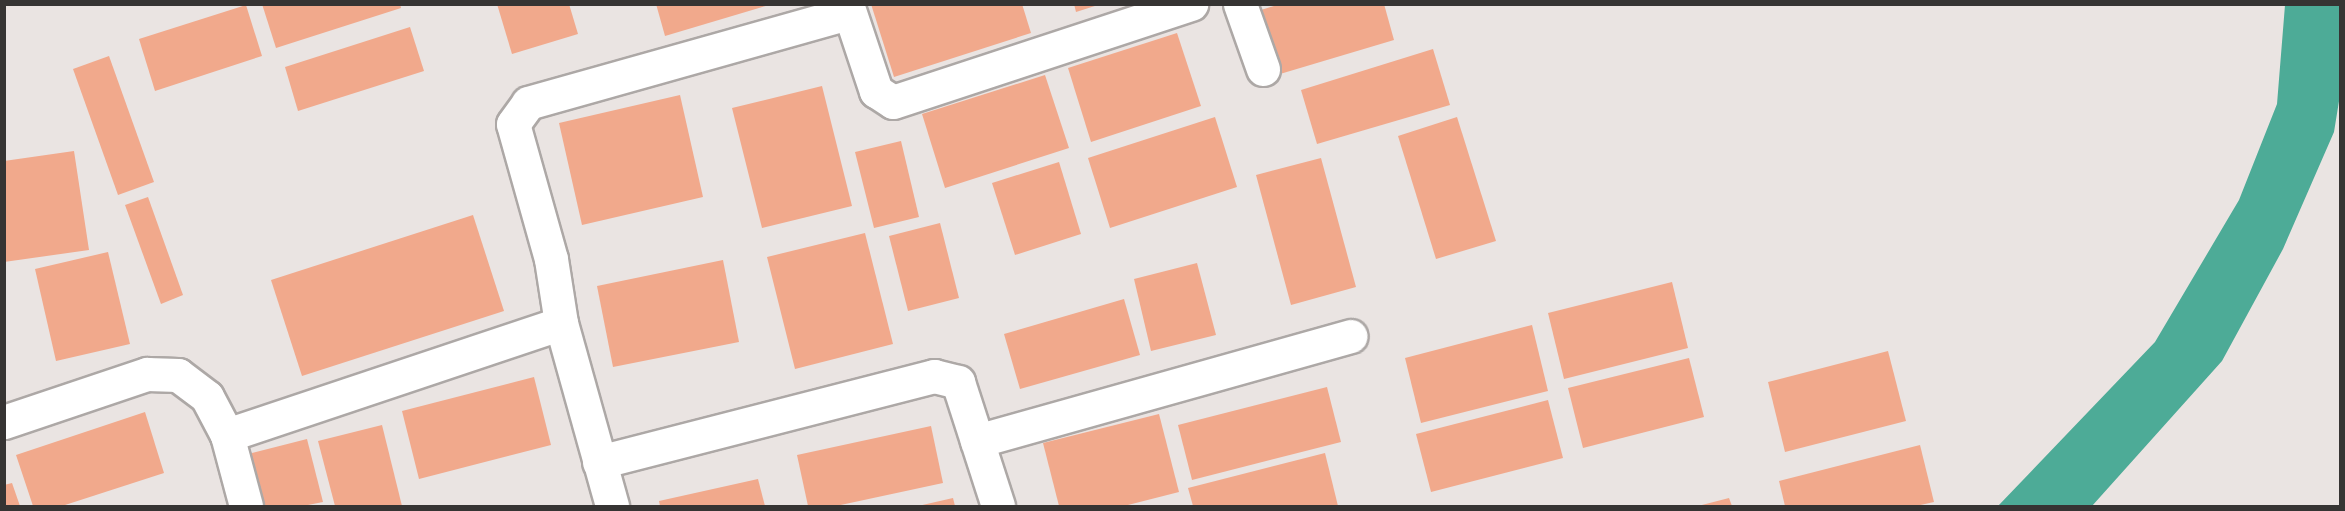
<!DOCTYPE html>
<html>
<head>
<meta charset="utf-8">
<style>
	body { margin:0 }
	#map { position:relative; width:2345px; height:511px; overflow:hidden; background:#eae4e2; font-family:Montserrat,sans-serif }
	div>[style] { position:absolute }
	.water>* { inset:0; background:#4dab97 }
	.building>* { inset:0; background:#f1a98c }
	.roads { filter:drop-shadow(2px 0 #ada8a6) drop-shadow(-2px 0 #ada8a6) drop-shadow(0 2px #ada8a6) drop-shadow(0 -2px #ada8a6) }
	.minor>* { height:33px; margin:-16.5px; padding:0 16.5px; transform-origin:16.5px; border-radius:16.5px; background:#fff }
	span { translate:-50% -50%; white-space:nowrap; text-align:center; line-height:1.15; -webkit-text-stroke:6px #fff; paint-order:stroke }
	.frame { position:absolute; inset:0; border:6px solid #363433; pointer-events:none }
</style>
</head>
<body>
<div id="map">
	<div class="water">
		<i style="clip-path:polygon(2285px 5px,2340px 5px,2340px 95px,2334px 132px,2283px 249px,2222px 361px,2092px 506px,1998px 506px,2155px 342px,2239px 200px,2277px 104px)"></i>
	</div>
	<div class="building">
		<i style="clip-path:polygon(262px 4px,400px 4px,401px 8px,276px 48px)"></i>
		<i style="clip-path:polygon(497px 4px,569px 4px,578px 34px,512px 54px)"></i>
		<i style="clip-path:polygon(656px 4px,769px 4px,769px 5px,665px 36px)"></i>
		<i style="clip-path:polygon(871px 4px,1022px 4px,1031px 33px,894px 77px)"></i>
		<i style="clip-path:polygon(1074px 4px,1098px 4px,1098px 5px,1076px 12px)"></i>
		<i style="clip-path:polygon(1280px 4px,1384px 4px,1394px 40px,1280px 74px,1261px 10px)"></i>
		<i style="clip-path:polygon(246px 5px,262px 56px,155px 91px,139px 39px)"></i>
		<i style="clip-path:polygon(410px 27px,424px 71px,298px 111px,285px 67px)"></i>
		<i style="clip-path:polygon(1177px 33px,1201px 106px,1091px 142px,1068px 68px)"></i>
		<i style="clip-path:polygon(1433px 49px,1450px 105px,1317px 144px,1301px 90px)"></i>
		<i style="clip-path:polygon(109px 56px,154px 182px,118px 195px,73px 69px)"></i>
		<i style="clip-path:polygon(1045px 75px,1069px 148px,945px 188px,922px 114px)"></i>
		<i style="clip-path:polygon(822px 86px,852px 206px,762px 228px,732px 108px)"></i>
		<i style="clip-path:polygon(680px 95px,703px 197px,582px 225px,559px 123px)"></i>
		<i style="clip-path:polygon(1215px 117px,1237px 187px,1110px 228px,1088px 158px)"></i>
		<i style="clip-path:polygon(1457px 117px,1496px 241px,1436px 259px,1398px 136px)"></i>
		<i style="clip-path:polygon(901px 141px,919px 217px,874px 228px,855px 152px)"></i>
		<i style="clip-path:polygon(74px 151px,89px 250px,4px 262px,4px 161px)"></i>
		<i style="clip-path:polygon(1321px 158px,1356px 287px,1291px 305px,1256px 175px)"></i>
		<i style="clip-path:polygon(1059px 162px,1081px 234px,1015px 255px,992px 183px)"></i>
		<i style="clip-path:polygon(148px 197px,183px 295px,161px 304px,125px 205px)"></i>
		<i style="clip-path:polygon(473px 215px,504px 311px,302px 376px,271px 280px)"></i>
		<i style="clip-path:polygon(940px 223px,959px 298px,908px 311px,889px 236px)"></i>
		<i style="clip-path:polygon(865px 233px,893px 344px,795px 369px,767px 257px)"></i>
		<i style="clip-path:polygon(108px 252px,130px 344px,56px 361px,35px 269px)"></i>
		<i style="clip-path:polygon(723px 260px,739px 342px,613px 367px,597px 286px)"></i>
		<i style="clip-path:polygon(1197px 263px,1216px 335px,1151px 351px,1134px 279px)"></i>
		<i style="clip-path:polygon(1672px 282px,1688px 348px,1564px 379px,1548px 313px)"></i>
		<i style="clip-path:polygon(1124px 299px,1140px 355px,1020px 389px,1004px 334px)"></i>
		<i style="clip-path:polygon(1532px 325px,1548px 391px,1421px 423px,1405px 358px)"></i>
		<i style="clip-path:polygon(1888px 351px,1906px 421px,1785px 452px,1768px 382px)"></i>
		<i style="clip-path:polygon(1689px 358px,1704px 417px,1583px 448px,1568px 388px)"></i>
		<i style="clip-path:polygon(534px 377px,551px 445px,419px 479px,402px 411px)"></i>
		<i style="clip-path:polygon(1327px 387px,1341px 442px,1192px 480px,1178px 425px)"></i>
		<i style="clip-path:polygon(1548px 400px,1563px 458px,1431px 492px,1416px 434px)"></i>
		<i style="clip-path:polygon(145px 412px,164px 473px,62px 506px,33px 506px,16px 455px)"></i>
		<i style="clip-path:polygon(1159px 414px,1179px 492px,1124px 506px,1059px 506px,1043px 443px)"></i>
		<i style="clip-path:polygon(382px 425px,402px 506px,335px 506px,318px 441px)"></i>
		<i style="clip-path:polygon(931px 426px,943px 483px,836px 506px,808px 506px,797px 455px)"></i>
		<i style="clip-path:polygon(307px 439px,323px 502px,303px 506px,253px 506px,240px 456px)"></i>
		<i style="clip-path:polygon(1920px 445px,1934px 502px,1916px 506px,1785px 506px,1779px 481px)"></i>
		<i style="clip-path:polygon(1325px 453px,1338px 506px,1193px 506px,1188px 488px)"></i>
		<i style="clip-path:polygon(758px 479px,765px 506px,660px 506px,659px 501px)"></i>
		<i style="clip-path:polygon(12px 483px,20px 506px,4px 506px,4px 485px)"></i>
		<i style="clip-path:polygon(953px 498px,955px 506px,918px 506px)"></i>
		<i style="clip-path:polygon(1729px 498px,1732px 506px,1698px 506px)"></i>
	</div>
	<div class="roads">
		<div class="minor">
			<i style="left:847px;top:4px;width:92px;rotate:71.6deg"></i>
			<i style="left:876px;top:91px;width:20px;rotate:33deg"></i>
			<i style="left:893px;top:102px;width:314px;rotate:-18.2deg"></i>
			<i style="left:1240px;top:4px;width:69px;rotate:70.5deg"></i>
			<i style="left:561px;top:323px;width:65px;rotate:-98.9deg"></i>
			<i style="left:551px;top:259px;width:140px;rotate:-105.7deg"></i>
			<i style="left:513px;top:124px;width:26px;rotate:-54deg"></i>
			<i style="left:528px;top:103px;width:333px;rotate:-15.7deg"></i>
			<i style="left:4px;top:422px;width:151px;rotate:-18.6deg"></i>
			<i style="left:147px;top:374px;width:31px;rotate:2deg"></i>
			<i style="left:178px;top:375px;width:36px;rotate:37deg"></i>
			<i style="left:207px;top:397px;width:43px;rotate:62.2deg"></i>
			<i style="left:227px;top:435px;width:73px;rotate:75deg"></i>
			<i style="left:227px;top:435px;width:352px;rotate:-18.5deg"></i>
			<i style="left:561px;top:323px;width:190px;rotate:74.4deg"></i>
			<i style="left:977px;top:441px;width:388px;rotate:-15.7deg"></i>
			<i style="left:599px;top:462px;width:346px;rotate:-14.4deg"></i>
			<i style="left:934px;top:376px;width:25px;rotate:14deg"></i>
			<i style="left:958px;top:382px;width:130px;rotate:72.1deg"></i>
		</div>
	</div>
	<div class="frame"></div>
</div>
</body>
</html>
